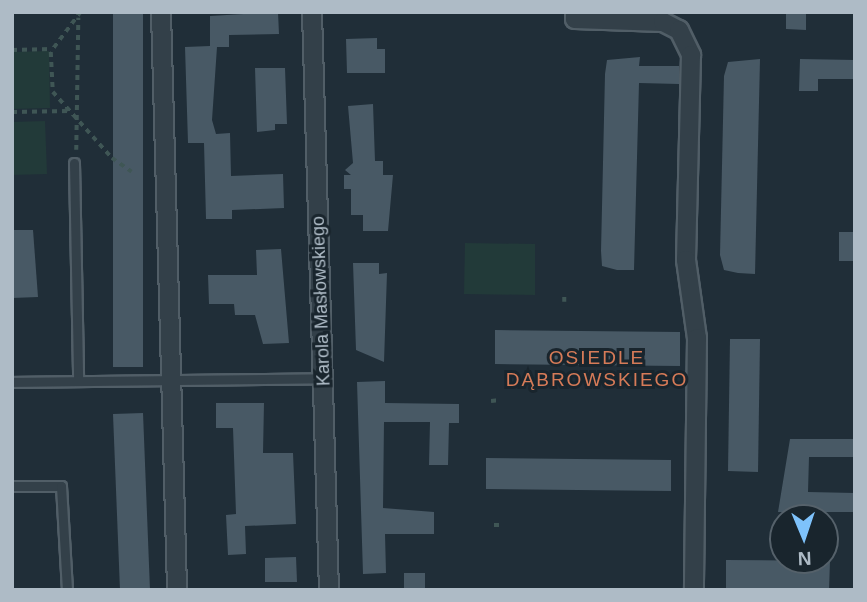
<!DOCTYPE html>
<html>
<head>
<meta charset="utf-8">
<style>
	body { margin:0 }
	#map { position:relative; width:867px; height:602px; overflow:hidden; background:#202e38; font-family:Arial,sans-serif }
	div>[style] { position:absolute }
	.green>* { inset:0; background:#223a39 }
	.building>* { inset:0; background:#485965 }
	.path>* { height:3.5px; margin-top:-1.75px; transform-origin:0; background:repeating-linear-gradient(90deg,#3f5655 0 5px,transparent 0 10px) }
	.roads { filter:drop-shadow(2px 0 #515e67) drop-shadow(-2px 0 #515e67) drop-shadow(0 2px #515e67) drop-shadow(0 -2px #515e67) }
	.lane>* { height:9px; margin:-4.5px; padding:0 4.5px; transform-origin:4.5px; border-radius:4.5px; background:#334049 }
	.street>* { height:18px; margin:-9px; padding:0 9px; transform-origin:9px; border-radius:9px; background:#334049 }
	span { translate:-50% -50%; white-space:nowrap; text-align:center; line-height:1.15; -webkit-text-stroke:6px #19252d; paint-order:stroke }
	.street-label { font-size:18px; color:#aebbc6 }
	.neighbourhood-label { font-size:19px; color:#d67b58; letter-spacing:2px }
	.frame { position:absolute; inset:0; border:14px solid #aebbc6; pointer-events:none }
	.north { position:absolute; left:769px; top:504px; width:70px; height:70px; box-sizing:border-box; background:#19252d; border:2px solid #55616a; border-radius:50%; rotate:178deg; font-size:19px; font-weight:700; line-height:28px; text-align:center; color:#aebbc6 }
	.north::after { content:''; display:block; margin:auto; width:24px; height:32px; background:#7ec2fb; clip-path:polygon(50% 0,100% 100%,50% 72%,0 100%) }
</style>
</head>
<body>
<div id="map">
	<div class="green">
		<i style="clip-path:polygon(49px 51px,50px 108px,12px 109px,12px 52px)"></i>
		<i style="clip-path:polygon(45px 121px,47px 174px,12px 175px,12px 122px)"></i>
		<i style="clip-path:polygon(465px 243px,535px 244px,535px 295px,464px 294px)"></i>
	</div>
	<div class="building">
		<i style="clip-path:polygon(113px 12px,143px 12px,143px 367px,113px 367px)"></i>
		<i style="clip-path:polygon(278px 12px,279px 34px,229px 35px,229px 47px,217px 47px,212px 120px,216px 134px,230px 133px,231px 176px,283px 174px,284px 208px,232px 210px,232px 219px,206px 219px,204px 143px,188px 143px,185px 47px,210px 46px,210px 16px)"></i>
		<i style="clip-path:polygon(786px 12px,806px 12px,806px 30px,786px 29px)"></i>
		<i style="clip-path:polygon(377px 38px,377px 49px,385px 49px,385px 73px,347px 73px,346px 39px)"></i>
		<i style="clip-path:polygon(640px 57px,639px 66px,679px 66px,679px 84px,639px 83px,634px 270px,617px 270px,602px 266px,601px 251px,605px 74px,607px 60px)"></i>
		<i style="clip-path:polygon(760px 59px,755px 274px,738px 273px,724px 270px,720px 255px,724px 76px,728px 62px)"></i>
		<i style="clip-path:polygon(800px 59px,855px 60px,855px 79px,818px 79px,818px 91px,799px 91px)"></i>
		<i style="clip-path:polygon(255px 68px,285px 68px,287px 124px,275px 124px,275px 130px,257px 132px)"></i>
		<i style="clip-path:polygon(373px 104px,375px 161px,383px 161px,383px 175px,393px 175px,388px 231px,363px 231px,363px 215px,351px 215px,351px 189px,344px 189px,344px 175px,351px 175px,345px 170px,353px 163px,348px 106px)"></i>
		<i style="clip-path:polygon(12px 230px,33px 230px,38px 297px,12px 298px)"></i>
		<i style="clip-path:polygon(839px 232px,855px 232px,855px 261px,839px 261px)"></i>
		<i style="clip-path:polygon(281px 249px,289px 343px,263px 344px,255px 315px,235px 315px,234px 304px,209px 304px,208px 275px,257px 275px,256px 250px)"></i>
		<i style="clip-path:polygon(353px 263px,379px 263px,379px 274px,387px 273px,384px 362px,356px 350px)"></i>
		<i style="clip-path:polygon(495px 330px,680px 332px,680px 366px,495px 364px)"></i>
		<i style="clip-path:polygon(730px 339px,760px 339px,758px 472px,728px 471px)"></i>
		<i style="clip-path:polygon(385px 381px,385px 403px,459px 404px,459px 423px,449px 423px,448px 465px,429px 465px,430px 422px,384px 422px,383px 508px,434px 512px,434px 534px,385px 534px,386px 573px,363px 574px,357px 382px)"></i>
		<i style="clip-path:polygon(216px 403px,264px 403px,263px 453px,293px 453px,296px 524px,245px 526px,246px 554px,228px 555px,226px 515px,236px 514px,233px 428px,216px 428px)"></i>
		<i style="clip-path:polygon(143px 413px,150px 590px,120px 590px,113px 414px)"></i>
		<i style="clip-path:polygon(790px 439px,855px 439px,855px 457px,809px 457px,808px 492px,855px 493px,855px 512px,778px 512px)"></i>
		<i style="clip-path:polygon(486px 458px,671px 460px,671px 491px,486px 489px)"></i>
		<i style="clip-path:polygon(296px 557px,297px 582px,265px 582px,265px 558px)"></i>
		<i style="clip-path:polygon(726px 560px,830px 561px,829px 590px,726px 590px)"></i>
		<i style="clip-path:polygon(404px 573px,425px 573px,425px 590px,404px 590px)"></i>
	</div>
	<div class="path">
		<i style="left:81px;top:12px;width:50px;rotate:126.9deg"></i>
		<i style="left:51px;top:52px;width:40px;rotate:87.1deg"></i>
		<i style="left:53px;top:92px;width:89px;rotate:48.2deg"></i>
		<i style="left:112px;top:158px;width:24px;rotate:35deg"></i>
		<i style="left:12px;top:50px;width:40px;rotate:-1.4deg"></i>
		<i style="left:12px;top:112px;width:58px;rotate:-1deg"></i>
		<i style="left:76px;top:150px;width:132px;rotate:-89.1deg"></i>
		<i style="left:564px;top:302px;width:8px;rotate:-90deg"></i>
		<i style="left:491px;top:401px;width:9px;rotate:-6deg"></i>
		<i style="left:494px;top:525px;width:5px"></i>
	</div>
	<div class="roads">
		<div class="lane">
			<i style="left:74px;top:163px;width:218px;rotate:88.9deg"></i>
			<i style="left:12px;top:382px;width:311px;rotate:-0.7deg"></i>
			<i style="left:12px;top:486px;width:49px"></i>
			<i style="left:61px;top:486px;width:104px;rotate:86.7deg"></i>
		</div>
		<div class="street">
			<i style="left:161px;top:12px;width:578px;rotate:88.41deg"></i>
			<i style="left:312px;top:12px;width:578px;rotate:88.32deg"></i>
			<i style="left:575px;top:12px;width:7px;rotate:90deg"></i>
			<i style="left:575px;top:19px;width:88px;rotate:2deg"></i>
			<i style="left:663px;top:22px;width:18px;rotate:27deg"></i>
			<i style="left:679px;top:30px;width:28px;rotate:64deg"></i>
			<i style="left:691px;top:55px;width:205px;rotate:91.4deg"></i>
			<i style="left:686px;top:260px;width:79px;rotate:82deg"></i>
			<i style="left:697px;top:338px;width:252px;rotate:90.7deg"></i>
		</div>
	</div>
	<div class="street-label">
		<span style="left:321px;top:301px;rotate:-92deg">Karola Masłowskiego</span>
	</div>
	<div class="neighbourhood-label">
		<span style="left:597px;top:369px">OSIEDLE<br>DĄBROWSKIEGO</span>
	</div>
	<div class="frame"></div>
	<div class="north">N</div>
</div>
</body>
</html>
